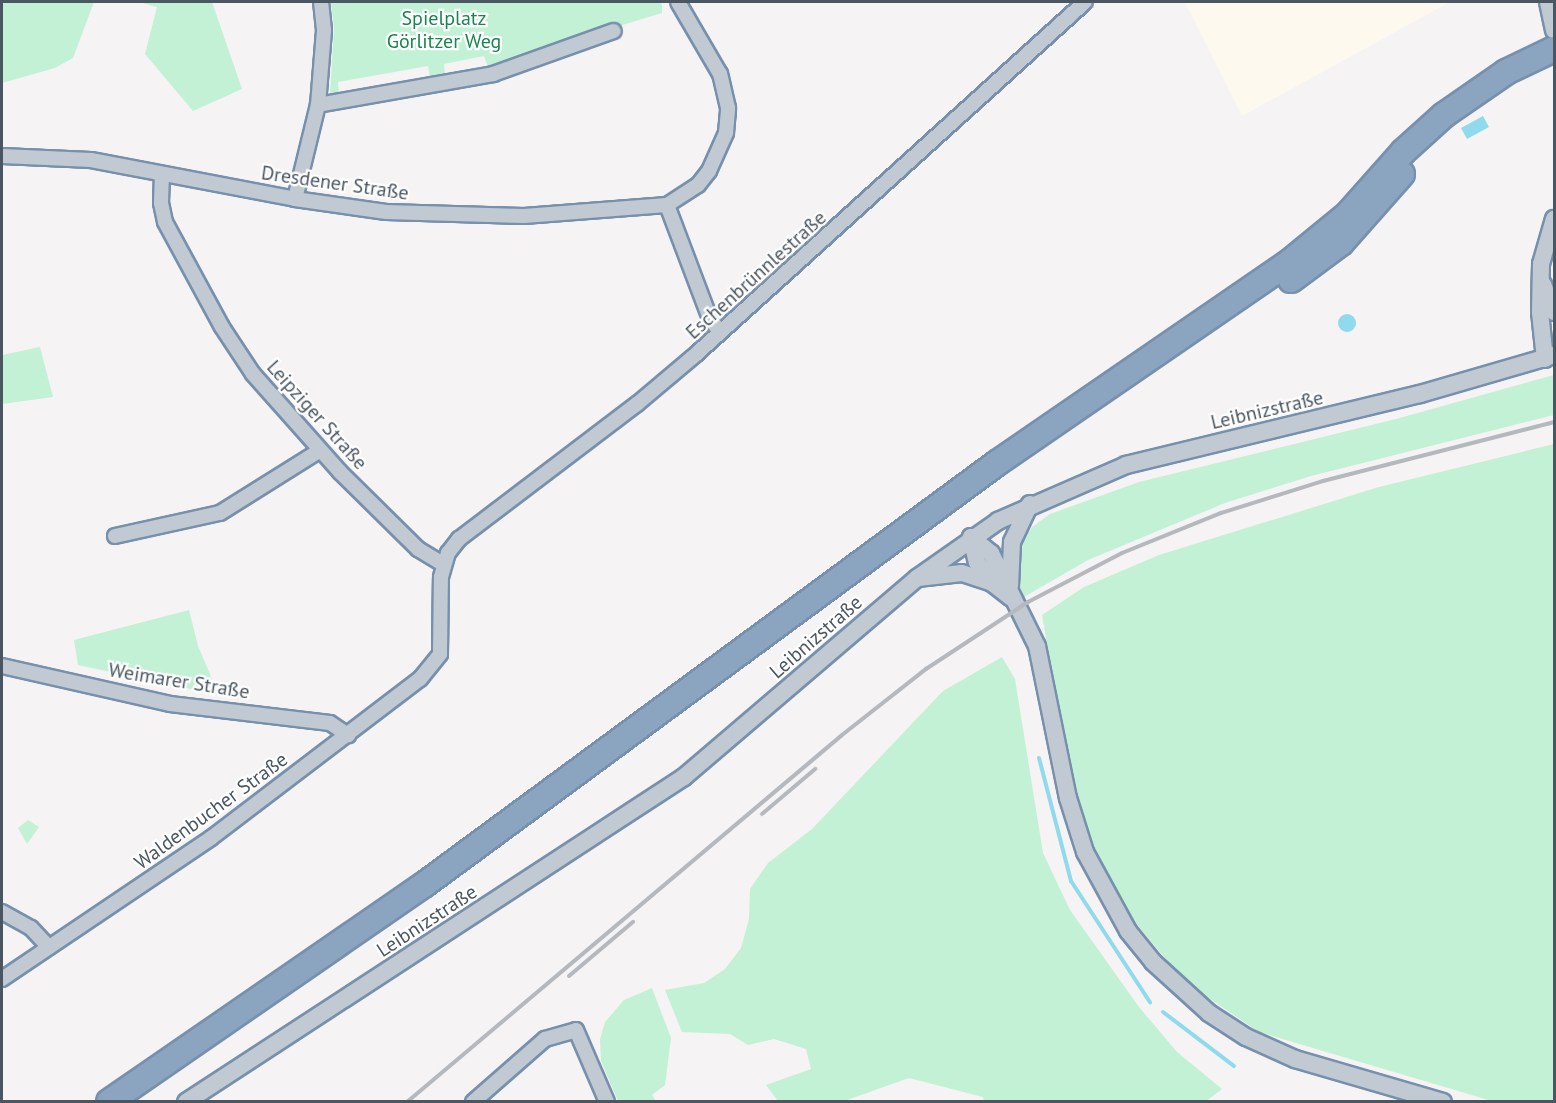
<!DOCTYPE html>
<html>
<head>
<meta charset="utf-8">
<style>
	body { margin:0 }
	#map { position:relative; width:1556px; height:1103px; overflow:hidden; background:#f5f3f3; font-family:"PT Sans",sans-serif }
	div>[style] { position:absolute }
	.commercial>* { inset:0; background:#fdf9ef }
	.green>* { inset:0; background:#c3f1d5 }
	.water>* { inset:0; background:#90daee }
	.round { border-radius:50% }
	.stream>* { height:4px; margin:-2px; padding:0 2px; transform-origin:2px; border-radius:2px; background:#90daee }
	.roads { filter:drop-shadow(2px 0 #7690ad) drop-shadow(-2px 0 #7690ad) drop-shadow(0 2px #7690ad) drop-shadow(0 -2px #7690ad) }
	.minor>* { height:14px; margin:-7px; padding:0 7px; transform-origin:7px; border-radius:7px; background:#c1cad2 }
	.tertiary>* { height:16px; margin:-8px; padding:0 8px; transform-origin:8px; border-radius:8px; background:#c1cad2 }
	.motorway>* { height:24px; margin:-12px; padding:0 12px; transform-origin:12px; border-radius:12px; background:#8ba5c1 }
	.rail>* { height:4px; margin:-2px; padding:0 2px; transform-origin:2px; border-radius:2px; background:#b5b8bd }
	span { translate:-50% -50%; white-space:nowrap; text-align:center; line-height:1.15; -webkit-text-stroke:4.5px #fff; paint-order:stroke }
	.park-label { font-size:20px; color:#17864f }
	.street-label { font-size:20px; color:#4a5661 }
	.frame { position:absolute; inset:0; border:3px solid #4a5661; pointer-events:none }
</style>
</head>
<body>
<div id="map">
	<div class="commercial">
		<i style="clip-path:polygon(1185px 2px,1450px 2px,1242px 116px)"></i>
	</div>
	<div class="green">
		<i style="clip-path:polygon(2px 2px,94px 2px,73px 58px,55px 68px,2px 83px)"></i>
		<i style="clip-path:polygon(139px 2px,212px 2px,242px 89px,193px 111px,145px 54px,157px 7px)"></i>
		<i style="clip-path:polygon(331px 2px,660px 2px,662px 5px,662px 13px,576px 39px,490px 72px,484px 56px,444px 64px,445px 75px,430px 78px,428px 66px,338px 82px,339px 96px,334px 97px,330px 95px,334px 28px)"></i>
		<i style="clip-path:polygon(40px 347px,53px 397px,2px 404px,2px 355px)"></i>
		<i style="clip-path:polygon(1554px 375px,1554px 415px,1311px 476px,1225px 503px,1088px 560px,1024px 597px,1015px 576px,1016px 551px,1032px 527px,1050px 514px,1139px 482px,1396px 419px)"></i>
		<i style="clip-path:polygon(1554px 444px,1554px 1101px,1492px 1101px,1259px 1032px,1185px 982px,1108px 890px,1071px 783px,1042px 615px,1084px 587px,1159px 555px,1379px 487px)"></i>
		<i style="clip-path:polygon(189px 610px,198px 646px,219px 695px,78px 665px,74px 640px)"></i>
		<i style="clip-path:polygon(1002px 657px,1015px 679px,1043px 853px,1070px 910px,1139px 1007px,1177px 1052px,1222px 1089px,1205px 1102px,984px 1102px,983px 1097px,909px 1078px,844px 1101px,778px 1101px,766px 1085px,811px 1069px,806px 1049px,774px 1039px,748px 1045px,730px 1034px,682px 1032px,665px 990px,704px 983px,725px 969px,741px 948px,749px 919px,750px 889px,768px 863px,812px 829px,943px 691px)"></i>
		<i style="clip-path:polygon(28px 820px,39px 827px,27px 844px,18px 828px)"></i>
		<i style="clip-path:polygon(652px 988px,671px 1038px,665px 1085px,652px 1095px,656px 1101px,618px 1101px,601px 1061px,600px 1039px,605px 1022px,624px 1000px)"></i>
	</div>
	<div class="water">
		<i style="clip-path:polygon(1483px 116px,1489px 127px,1467px 139px,1461px 128px)"></i>
		<i class="round" style="left:1338px;top:314px;width:18px;height:18px"></i>
	</div>
	<div class="stream">
		<i style="left:1039px;top:758px;width:127px;rotate:75.4deg"></i>
		<i style="left:1071px;top:881px;width:145px;rotate:56.9deg"></i>
		<i style="left:1163px;top:1012px;width:89px;rotate:37.3deg"></i>
	</div>
	<div class="roads">
		<div class="minor">
			<i style="left:318px;top:105px;width:178px;rotate:-10deg"></i>
			<i style="left:493px;top:74px;width:128px;rotate:-19.6deg"></i>
			<i style="left:2px;top:156px;width:89px;rotate:2.6deg"></i>
			<i style="left:91px;top:160px;width:208px;rotate:10.8deg"></i>
			<i style="left:295px;top:199px;width:92px;rotate:8.1deg"></i>
			<i style="left:386px;top:212px;width:138px;rotate:1.7deg"></i>
			<i style="left:524px;top:216px;width:143px;rotate:-4.4deg"></i>
			<i style="left:667px;top:205px;width:37px;rotate:-33deg"></i>
			<i style="left:698px;top:185px;width:18px;rotate:-52deg"></i>
			<i style="left:709px;top:171px;width:42px;rotate:-65.9deg"></i>
			<i style="left:726px;top:133px;width:25px;rotate:-85deg"></i>
			<i style="left:728px;top:108px;width:35px;rotate:-103deg"></i>
			<i style="left:720px;top:74px;width:83px;rotate:-120.3deg"></i>
			<i style="left:162px;top:174px;width:29px;rotate:92deg"></i>
			<i style="left:161px;top:203px;width:19px;rotate:78deg"></i>
			<i style="left:165px;top:222px;width:119px;rotate:61.5deg"></i>
			<i style="left:222px;top:327px;width:56px;rotate:56.6deg"></i>
			<i style="left:253px;top:374px;width:131px;rotate:48.4deg"></i>
			<i style="left:340px;top:472px;width:110px;rotate:44.6deg"></i>
			<i style="left:418px;top:549px;width:29px;rotate:31deg"></i>
			<i style="left:295px;top:199px;width:97px;rotate:-76.3deg"></i>
			<i style="left:318px;top:105px;width:75px;rotate:-85.4deg"></i>
			<i style="left:324px;top:30px;width:28px;rotate:-96deg"></i>
			<i style="left:667px;top:205px;width:122px;rotate:69.3deg"></i>
			<i style="left:710px;top:319px;width:16px;rotate:52deg"></i>
			<i style="left:115px;top:536px;width:107px;rotate:-12.4deg"></i>
			<i style="left:220px;top:513px;width:117px;rotate:-32.1deg"></i>
			<i style="left:2px;top:666px;width:172px;rotate:12.7deg"></i>
			<i style="left:170px;top:704px;width:161px;rotate:6.8deg"></i>
			<i style="left:330px;top:723px;width:22px;rotate:34deg"></i>
			<i style="left:2px;top:912px;width:33px;rotate:29deg"></i>
			<i style="left:31px;top:928px;width:26px;rotate:47deg"></i>
			<i style="left:2px;top:979px;width:252px;rotate:-34deg"></i>
			<i style="left:211px;top:838px;width:263px;rotate:-37.3deg"></i>
			<i style="left:420px;top:679px;width:32px;rotate:-51deg"></i>
			<i style="left:440px;top:654px;width:77px;rotate:-89.3deg"></i>
			<i style="left:441px;top:577px;width:25px;rotate:-74deg"></i>
			<i style="left:448px;top:553px;width:18px;rotate:-52deg"></i>
			<i style="left:459px;top:539px;width:223px;rotate:-37.2deg"></i>
			<i style="left:637px;top:404px;width:75px;rotate:-40.1deg"></i>
			<i style="left:694px;top:356px;width:527px;rotate:-42.16deg"></i>
			<i style="left:473px;top:1102px;width:96px;rotate:-41.2deg"></i>
			<i style="left:545px;top:1039px;width:32px;rotate:-16deg"></i>
			<i style="left:576px;top:1030px;width:78px;rotate:66.7deg"></i>
		</div>
		<div class="tertiary">
			<i style="left:1548px;top:2px;width:29px;rotate:78deg"></i>
			<i style="left:1543px;top:284px;width:30px;rotate:69deg"></i>
			<i style="left:1545px;top:359px;width:47px;rotate:-96.1deg"></i>
			<i style="left:1540px;top:312px;width:48px;rotate:-88.8deg"></i>
			<i style="left:1541px;top:264px;width:47px;rotate:-73.9deg"></i>
			<i style="left:971px;top:537px;width:26px;rotate:39deg"></i>
			<i style="left:991px;top:553px;width:104px;rotate:63.7deg"></i>
			<i style="left:1037px;top:646px;width:155px;rotate:78.5deg"></i>
			<i style="left:1068px;top:798px;width:57px;rotate:72.5deg"></i>
			<i style="left:1085px;top:852px;width:90px;rotate:61.4deg"></i>
			<i style="left:1128px;top:931px;width:40px;rotate:51deg"></i>
			<i style="left:1153px;top:962px;width:76px;rotate:42.3deg"></i>
			<i style="left:1209px;top:1013px;width:44px;rotate:33deg"></i>
			<i style="left:1246px;top:1037px;width:54px;rotate:24.2deg"></i>
			<i style="left:1295px;top:1059px;width:154px;rotate:16.2deg"></i>
			<i style="left:971px;top:537px;width:26px;rotate:77deg"></i>
			<i style="left:977px;top:562px;width:26px;rotate:54deg"></i>
			<i style="left:918px;top:578px;width:44px;rotate:-6.5deg"></i>
			<i style="left:962px;top:573px;width:32px;rotate:18deg"></i>
			<i style="left:992px;top:583px;width:24px;rotate:38deg"></i>
			<i style="left:1010px;top:586px;width:44px;rotate:-87.4deg"></i>
			<i style="left:1012px;top:542px;width:42px;rotate:-64.7deg"></i>
			<i style="left:186px;top:1102px;width:595px;rotate:-33.13deg"></i>
			<i style="left:684px;top:777px;width:306px;rotate:-40.5deg"></i>
			<i style="left:917px;top:578px;width:99px;rotate:-35.1deg"></i>
			<i style="left:998px;top:521px;width:140px;rotate:-23.6deg"></i>
			<i style="left:1126px;top:465px;width:302px;rotate:-13.6deg"></i>
			<i style="left:1420px;top:394px;width:140px;rotate:-16.2deg"></i>
		</div>
		<div class="motorway">
			<i style="left:1291px;top:280px;width:62px;rotate:-36.5deg"></i>
			<i style="left:1341px;top:243px;width:92px;rotate:-48.5deg"></i>
			<i style="left:109px;top:1102px;width:384px;rotate:-34.6deg"></i>
			<i style="left:425px;top:884px;width:710px;rotate:-36.35deg"></i>
			<i style="left:997px;top:463px;width:352px;rotate:-34.5deg"></i>
			<i style="left:1287px;top:264px;width:79px;rotate:-39.3deg"></i>
			<i style="left:1348px;top:214px;width:83px;rotate:-48.4deg"></i>
			<i style="left:1403px;top:152px;width:55px;rotate:-42.1deg"></i>
			<i style="left:1444px;top:115px;width:75px;rotate:-34.7deg"></i>
			<i style="left:1506px;top:72px;width:53px;rotate:-25.6deg"></i>
		</div>
	</div>
	<div class="rail">
		<i style="left:762px;top:814px;width:70px;rotate:-40.3deg"></i>
		<i style="left:569px;top:976px;width:84px;rotate:-40.2deg"></i>
		<i style="left:407px;top:1102px;width:569px;rotate:-40.15deg"></i>
		<i style="left:842px;top:735px;width:107px;rotate:-38.2deg"></i>
		<i style="left:926px;top:669px;width:122px;rotate:-33.3deg"></i>
		<i style="left:1028px;top:602px;width:106px;rotate:-27.5deg"></i>
		<i style="left:1122px;top:553px;width:107px;rotate:-22deg"></i>
		<i style="left:1221px;top:513px;width:107px;rotate:-17.4deg"></i>
		<i style="left:1323px;top:481px;width:238px;rotate:-14.3deg"></i>
	</div>
	<div class="park-label">
		<span style="left:444px;top:30px">Spielplatz<br>Görlitzer Weg</span>
	</div>
	<div class="street-label">
		<span style="left:335px;top:183px;rotate:8deg">Dresdener Straße</span>
		<span style="left:756px;top:275px;rotate:-42deg">Eschenbrünnlestraße</span>
		<span style="left:1267px;top:410px;rotate:-13deg">Leibnizstraße</span>
		<span style="left:317px;top:415px;rotate:48deg">Leipziger Straße</span>
		<span style="left:816px;top:637px;rotate:-41deg">Leibnizstraße</span>
		<span style="left:179px;top:681px;rotate:9deg">Weimarer Straße</span>
		<span style="left:211px;top:811px;rotate:-36deg">Waldenbucher Straße</span>
		<span style="left:427px;top:921px;rotate:-33deg">Leibnizstraße</span>
	</div>
	<div class="frame"></div>
</div>
</body>
</html>
